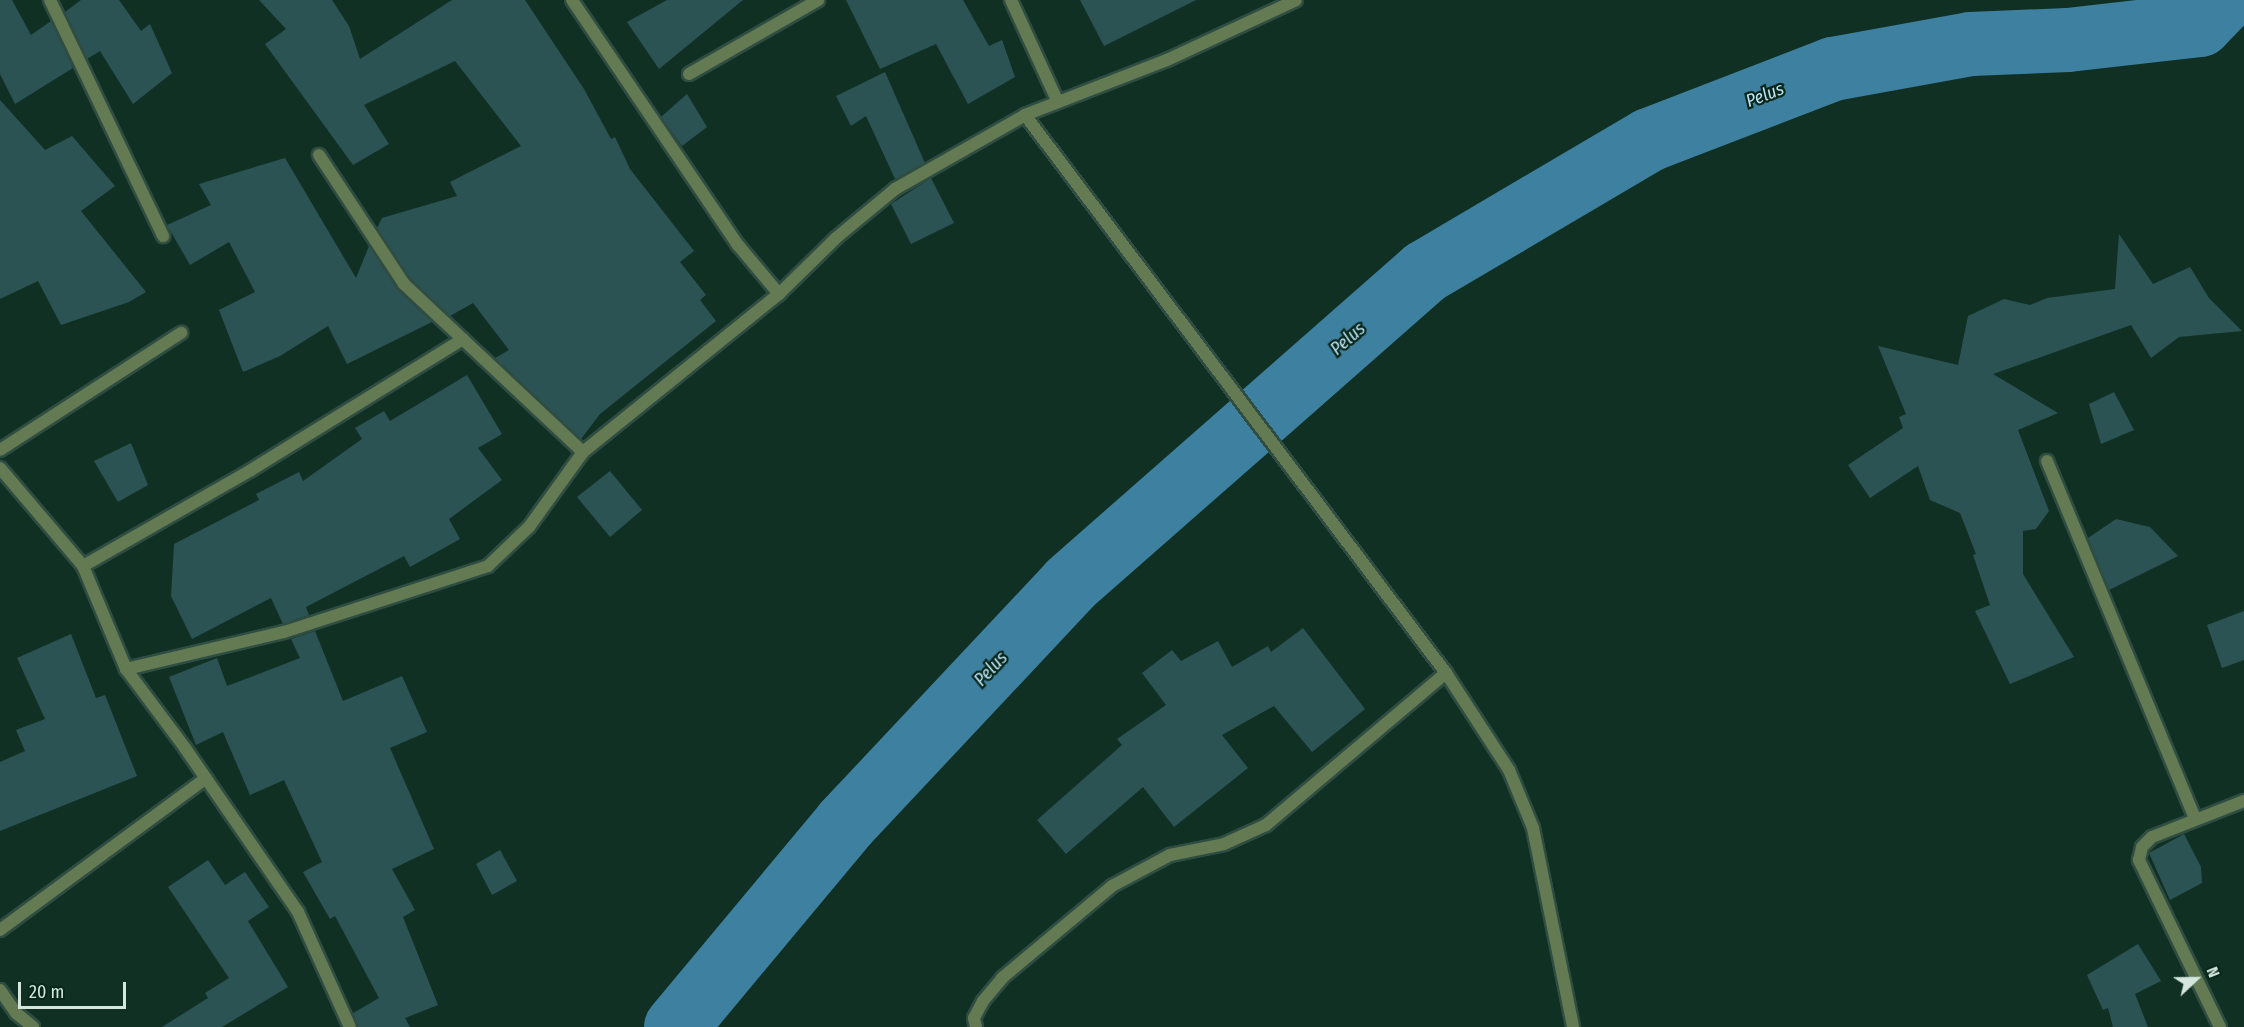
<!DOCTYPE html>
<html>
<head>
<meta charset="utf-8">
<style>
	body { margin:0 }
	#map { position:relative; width:2244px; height:1027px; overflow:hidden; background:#103024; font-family:"Fira Sans Condensed",sans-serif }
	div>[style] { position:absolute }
	.river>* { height:64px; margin:-32px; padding:0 32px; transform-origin:32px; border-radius:32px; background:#3e809f }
	.building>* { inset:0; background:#2b5354 }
	.roads { filter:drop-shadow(2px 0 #2f4d42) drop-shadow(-2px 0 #2f4d42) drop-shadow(0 2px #2f4d42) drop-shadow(0 -2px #2f4d42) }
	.street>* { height:12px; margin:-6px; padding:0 6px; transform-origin:6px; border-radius:6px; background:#637a52 }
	span { translate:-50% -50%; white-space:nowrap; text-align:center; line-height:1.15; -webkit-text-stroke:4.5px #05261a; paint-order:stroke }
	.water-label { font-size:18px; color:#bfe3f5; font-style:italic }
	.north { position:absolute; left:2166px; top:949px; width:60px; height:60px; -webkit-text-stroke:4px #05261a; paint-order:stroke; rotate:68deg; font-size:16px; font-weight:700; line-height:24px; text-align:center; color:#d4e6dd }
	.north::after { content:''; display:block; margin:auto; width:21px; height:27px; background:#d4e6dd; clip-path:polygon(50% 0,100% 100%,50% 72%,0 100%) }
	.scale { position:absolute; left:18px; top:982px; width:108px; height:27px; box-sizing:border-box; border:3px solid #d4e6dd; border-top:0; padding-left:8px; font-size:18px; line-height:21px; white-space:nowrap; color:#d4e6dd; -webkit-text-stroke:4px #05261a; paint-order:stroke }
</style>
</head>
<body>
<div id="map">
	<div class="river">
		<i style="left:676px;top:1027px;width:264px;rotate:-50.2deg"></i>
		<i style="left:845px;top:824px;width:329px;rotate:-46.8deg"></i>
		<i style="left:1070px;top:584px;width:473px;rotate:-41.3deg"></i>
		<i style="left:1425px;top:272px;width:260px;rotate:-30.5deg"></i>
		<i style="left:1649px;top:140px;width:197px;rotate:-21.1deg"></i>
		<i style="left:1833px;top:69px;width:140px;rotate:-10.3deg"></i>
		<i style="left:1971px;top:44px;width:97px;rotate:-2.4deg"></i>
		<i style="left:2068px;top:40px;width:133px;rotate:-6.5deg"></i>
		<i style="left:2200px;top:25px;width:35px;rotate:-46deg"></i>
	</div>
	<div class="building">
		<i style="clip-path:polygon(0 0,12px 0,31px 35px,51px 21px,73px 68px,15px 104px,0 74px)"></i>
		<i style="clip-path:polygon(81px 0,119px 0,141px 31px,150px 24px,172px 73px,133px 104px,100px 51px,87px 59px,65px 12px)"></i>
		<i style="clip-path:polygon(259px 0,332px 0,349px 26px,360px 59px,452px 0,525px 0,584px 89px,611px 139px,615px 137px,630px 169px,694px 251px,680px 262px,706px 295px,700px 300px,716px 321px,600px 414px,581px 439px,495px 358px,509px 350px,473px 303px,450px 316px,410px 279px,377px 228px,382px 218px,457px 196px,450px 182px,521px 146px,455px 61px,364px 105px,389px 144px,353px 165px,265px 44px,286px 29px)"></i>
		<i style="clip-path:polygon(667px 0,743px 0,659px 69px,627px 22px)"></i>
		<i style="clip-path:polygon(846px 0,963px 0,989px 46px,1002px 40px,1015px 77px,968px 104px,936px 44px,880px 69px)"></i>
		<i style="clip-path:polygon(1080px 0,1196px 0,1104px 46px)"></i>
		<i style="clip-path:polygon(885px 72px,925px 163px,895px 179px,866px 116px,851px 126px,836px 96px)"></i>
		<i style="clip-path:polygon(687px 94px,707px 127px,682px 146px,661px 117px)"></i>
		<i style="clip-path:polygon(0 100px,45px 150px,72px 136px,115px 186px,81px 211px,146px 292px,129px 302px,61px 325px,38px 281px,0 299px)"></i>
		<i style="clip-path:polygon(285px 158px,356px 278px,369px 246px,397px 289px,432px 322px,347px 364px,328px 326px,280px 356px,243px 372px,219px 310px,255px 292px,229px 242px,190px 265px,167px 225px,211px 205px,199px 184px)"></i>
		<i style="clip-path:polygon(931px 178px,954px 223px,911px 244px,891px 204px)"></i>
		<i style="clip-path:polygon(2119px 234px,2153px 284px,2190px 267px,2209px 298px,2242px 331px,2179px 337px,2151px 358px,2131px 325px,1993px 374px,2058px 413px,2018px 430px,2049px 511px,2036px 529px,2023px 531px,2023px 574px,2074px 657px,2010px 684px,1975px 611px,1990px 605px,1973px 555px,1976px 554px,1960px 513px,1930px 500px,1918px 466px,1870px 498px,1848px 465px,1903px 428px,1899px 417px,1906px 414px,1878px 346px,1958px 365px,1968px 316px,2004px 299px,2030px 305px,2047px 298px,2115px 289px)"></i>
		<i style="clip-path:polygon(467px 375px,502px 434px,478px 448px,502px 480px,449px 519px,460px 539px,410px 567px,404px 556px,306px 607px,309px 615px,283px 624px,271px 598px,192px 639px,171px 596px,174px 544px,259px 500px,256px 494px,299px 472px,303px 481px,362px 439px,355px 428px,384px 411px,390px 421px)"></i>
		<i style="clip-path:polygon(2114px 392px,2134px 430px,2101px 444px,2089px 404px)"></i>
		<i style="clip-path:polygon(131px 443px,148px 485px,118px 502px,94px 461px)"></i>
		<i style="clip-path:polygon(610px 471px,642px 510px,610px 537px,577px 497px)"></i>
		<i style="clip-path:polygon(2116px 519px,2150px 527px,2178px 556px,2109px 590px,2088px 538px)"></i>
		<i style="clip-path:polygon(2244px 611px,2244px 660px,2222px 668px,2207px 625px)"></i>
		<i style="clip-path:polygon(1303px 628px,1365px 709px,1312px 752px,1274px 706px,1222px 735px,1248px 768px,1174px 827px,1143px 787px,1066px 854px,1037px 820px,1122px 745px,1117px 739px,1166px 705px,1142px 673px,1172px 650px,1181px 661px,1218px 641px,1232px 667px,1268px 646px,1271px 652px)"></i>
		<i style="clip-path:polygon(315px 631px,343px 701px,402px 676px,427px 732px,390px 748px,434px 849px,392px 869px,415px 910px,403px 917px,438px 1005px,405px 1018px,410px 1027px,358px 1027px,353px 1013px,379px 998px,335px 916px,330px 919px,303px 872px,322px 862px,284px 780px,250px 795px,223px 732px,196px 745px,169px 677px,217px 658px,227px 686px,300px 658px,291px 639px)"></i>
		<i style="clip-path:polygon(71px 634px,96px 698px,105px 695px,137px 776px,0 831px,0 762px,25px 751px,16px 730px,45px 719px,17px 658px)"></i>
		<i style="clip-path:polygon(2184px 834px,2201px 867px,2202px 883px,2170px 900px,2149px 853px)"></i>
		<i style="clip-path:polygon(500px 850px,517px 881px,492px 895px,476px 864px)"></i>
		<i style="clip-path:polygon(208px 860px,225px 885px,245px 872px,269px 907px,248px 921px,288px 987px,222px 1027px,162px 1027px,208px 998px,205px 993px,229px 978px,168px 887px)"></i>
		<i style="clip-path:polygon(2138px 944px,2161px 981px,2135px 994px,2148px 1027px,2113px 1027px,2108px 1008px,2103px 1010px,2087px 975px)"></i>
	</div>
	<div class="roads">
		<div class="street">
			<i style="left:50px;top:0;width:262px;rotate:64.4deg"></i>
			<i style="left:572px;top:0;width:296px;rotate:55.9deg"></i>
			<i style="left:738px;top:245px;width:64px;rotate:50.1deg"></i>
			<i style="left:1011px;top:0;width:110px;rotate:65.3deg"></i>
			<i style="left:689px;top:74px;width:149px;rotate:-29.8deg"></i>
			<i style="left:1025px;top:115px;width:699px;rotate:52.97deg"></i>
			<i style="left:1446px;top:673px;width:116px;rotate:57deg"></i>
			<i style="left:1509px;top:770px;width:63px;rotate:67.5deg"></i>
			<i style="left:1533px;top:828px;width:203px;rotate:78.6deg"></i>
			<i style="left:319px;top:155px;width:154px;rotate:56.6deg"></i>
			<i style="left:404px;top:284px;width:245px;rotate:43.2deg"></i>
			<i style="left:0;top:450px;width:216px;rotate:-32.9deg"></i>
			<i style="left:2047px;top:461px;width:387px;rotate:67.5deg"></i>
			<i style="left:0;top:468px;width:128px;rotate:49.7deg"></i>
			<i style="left:83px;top:566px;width:112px;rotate:67.3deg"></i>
			<i style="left:126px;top:669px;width:99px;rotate:53.2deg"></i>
			<i style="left:185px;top:748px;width:199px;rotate:55.4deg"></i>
			<i style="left:298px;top:912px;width:126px;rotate:65.7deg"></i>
			<i style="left:83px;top:566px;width:193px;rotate:-29.7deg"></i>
			<i style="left:251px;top:470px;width:249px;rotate:-31.7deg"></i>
			<i style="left:126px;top:669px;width:162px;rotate:-13.2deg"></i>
			<i style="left:284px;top:632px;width:214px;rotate:-17.9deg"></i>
			<i style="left:488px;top:566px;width:57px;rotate:-43.6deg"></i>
			<i style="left:529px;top:527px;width:92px;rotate:-54.2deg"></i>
			<i style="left:583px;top:452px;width:252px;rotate:-38.9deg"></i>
			<i style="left:779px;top:294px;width:80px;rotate:-44.5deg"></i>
			<i style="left:836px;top:238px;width:77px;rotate:-39.7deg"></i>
			<i style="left:895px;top:189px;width:150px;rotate:-29.6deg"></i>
			<i style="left:1025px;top:115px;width:152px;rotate:-21.2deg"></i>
			<i style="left:1167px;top:60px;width:142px;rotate:-24.9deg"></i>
			<i style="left:0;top:930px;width:256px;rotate:-36.4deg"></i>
			<i style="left:0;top:990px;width:28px;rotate:55deg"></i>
			<i style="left:16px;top:1013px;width:22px;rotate:39deg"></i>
			<i style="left:976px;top:1027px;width:9px;rotate:-103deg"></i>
			<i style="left:974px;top:1018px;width:19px;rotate:-62deg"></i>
			<i style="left:983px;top:1001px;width:30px;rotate:-50deg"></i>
			<i style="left:1002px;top:978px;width:143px;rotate:-39.9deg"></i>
			<i style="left:1112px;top:886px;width:66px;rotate:-28.1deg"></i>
			<i style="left:1170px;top:855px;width:55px;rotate:-11.5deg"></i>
			<i style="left:1224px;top:844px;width:46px;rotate:-24.3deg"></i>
			<i style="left:1266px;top:825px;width:236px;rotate:-40.2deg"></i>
			<i style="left:2220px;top:1027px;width:186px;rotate:-115.9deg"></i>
			<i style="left:2139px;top:860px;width:13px;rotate:-77deg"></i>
			<i style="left:2142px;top:847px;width:14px;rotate:-45deg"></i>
			<i style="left:2152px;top:837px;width:99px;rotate:-21.4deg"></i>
		</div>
	</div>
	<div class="water-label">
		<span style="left:1765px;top:95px;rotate:-21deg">Pelus</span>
		<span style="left:1348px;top:339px;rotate:-41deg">Pelus</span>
		<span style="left:991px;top:669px;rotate:-47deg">Pelus</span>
	</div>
	<div class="north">N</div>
	<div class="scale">20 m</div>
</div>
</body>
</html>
